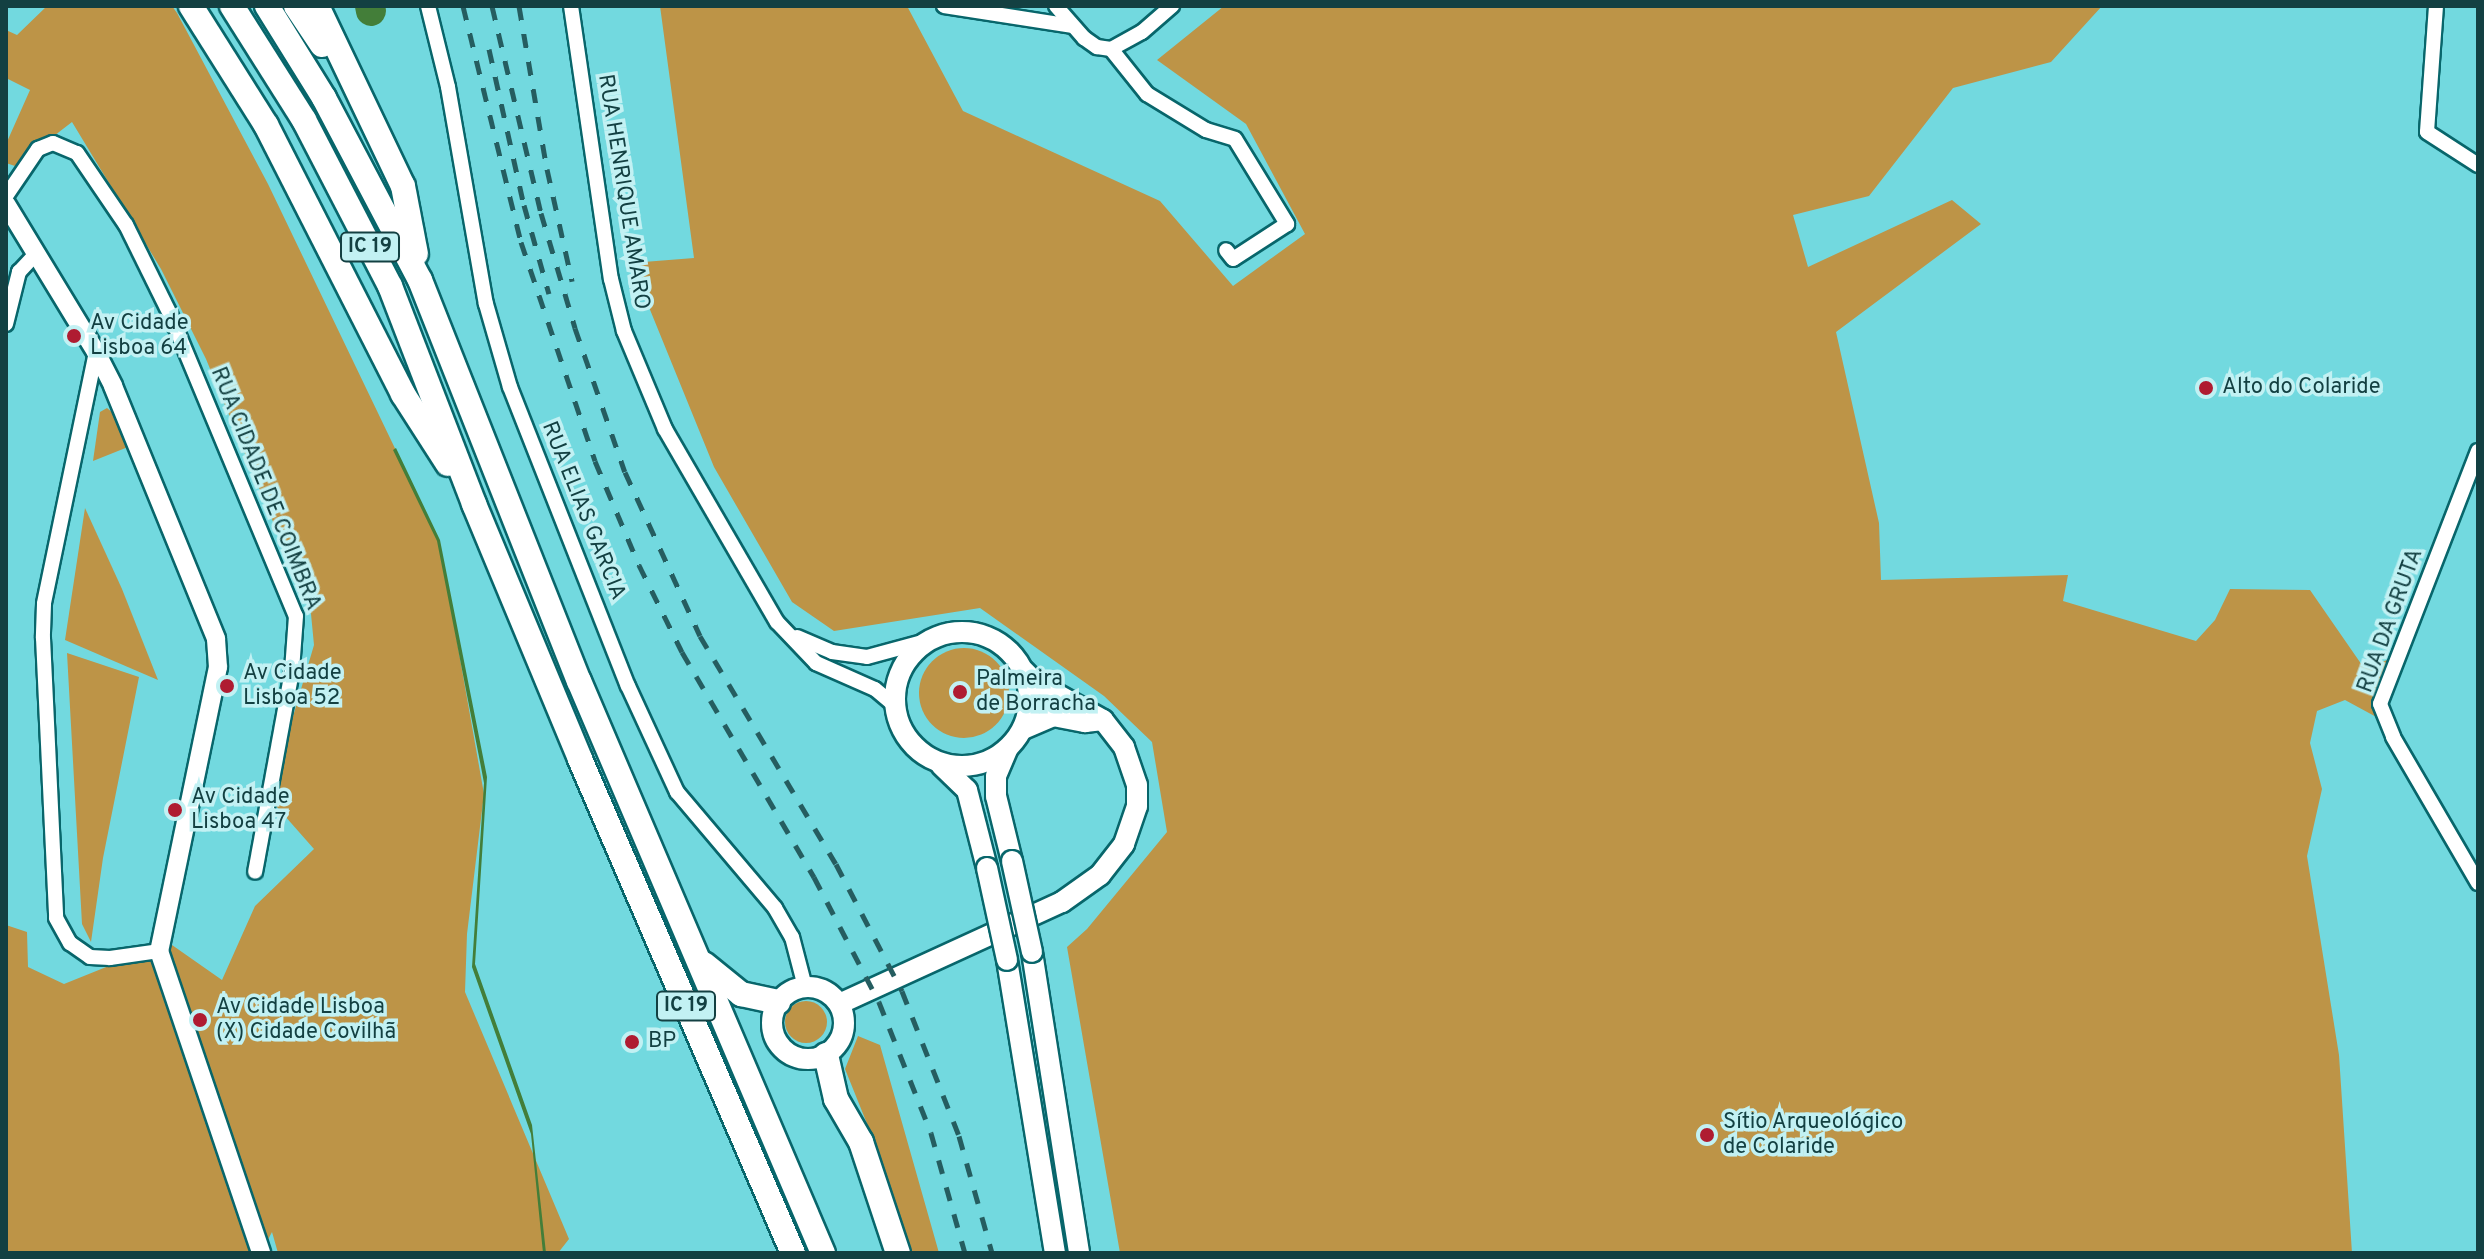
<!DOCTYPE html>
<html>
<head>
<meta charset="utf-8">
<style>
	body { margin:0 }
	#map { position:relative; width:2484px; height:1259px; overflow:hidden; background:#72d9df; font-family:Overpass,sans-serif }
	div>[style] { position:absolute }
	.green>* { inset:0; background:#bd9447 }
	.round { border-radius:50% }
	.water>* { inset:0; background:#437e39 }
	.river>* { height:30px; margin:-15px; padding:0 15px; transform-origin:15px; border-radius:15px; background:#437e39 }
	.roads { filter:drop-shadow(2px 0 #08666b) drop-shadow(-2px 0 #08666b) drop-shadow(0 2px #08666b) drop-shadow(0 -2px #08666b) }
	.minor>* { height:14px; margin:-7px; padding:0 7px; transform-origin:7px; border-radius:7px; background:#fff }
	.tertiary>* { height:18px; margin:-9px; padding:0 9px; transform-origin:9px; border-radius:9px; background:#fff }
	.secondary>* { height:20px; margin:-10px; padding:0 10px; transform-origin:10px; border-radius:10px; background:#fff }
	.secondary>.ring { margin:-10px; padding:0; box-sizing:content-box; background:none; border:20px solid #fff; border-radius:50% }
	.trunk>* { height:24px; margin:-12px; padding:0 12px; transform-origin:12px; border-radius:12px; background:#fff }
	.rail>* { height:5px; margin-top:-2.5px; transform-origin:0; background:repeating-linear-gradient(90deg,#255d60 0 14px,transparent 0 28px) }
	.bridges { filter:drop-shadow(2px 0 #08666b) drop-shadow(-2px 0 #08666b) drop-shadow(0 2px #08666b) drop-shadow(0 -2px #08666b) }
	.secondary-bridge>* { height:20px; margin:-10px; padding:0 10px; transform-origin:10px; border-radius:10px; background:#fff }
	.dots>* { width:22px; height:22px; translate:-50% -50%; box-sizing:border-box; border:4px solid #c2f1f3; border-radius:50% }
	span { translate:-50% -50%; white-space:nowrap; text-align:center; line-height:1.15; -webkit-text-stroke:7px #c2f1f3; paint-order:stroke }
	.shield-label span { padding:2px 6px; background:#c2f1f3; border:2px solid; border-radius:6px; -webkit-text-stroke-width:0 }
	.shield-label { font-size:20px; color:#134042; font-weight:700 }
	.street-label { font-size:22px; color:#134042 }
	.poi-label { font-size:22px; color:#134042 }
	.left { translate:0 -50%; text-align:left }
	.frame { position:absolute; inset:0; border:8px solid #134042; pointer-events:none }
</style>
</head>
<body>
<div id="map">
	<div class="green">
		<i style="clip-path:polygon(47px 6px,172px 6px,177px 13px,268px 184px,439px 540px,484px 794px,467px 934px,465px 992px,569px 1239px,558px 1253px,278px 1253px,272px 1232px,261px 1253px,6px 1253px,6px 925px,27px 932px,28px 967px,64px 984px,136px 955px,162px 938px,222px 980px,255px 906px,314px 849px,269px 798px,314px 645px,311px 614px,206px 359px,161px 269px,72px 122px,15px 166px,6px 163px,6px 144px,30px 90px,6px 78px,6px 30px,17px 35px)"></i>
		<i style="clip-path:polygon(660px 6px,907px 6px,963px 111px,1160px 201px,1233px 286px,1305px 234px,1246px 124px,1157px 60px,1224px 6px,2102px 6px,2051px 62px,1953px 88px,1869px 196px,1793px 215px,1808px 267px,1952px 200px,1981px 224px,1836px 332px,1879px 523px,1881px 580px,2068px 575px,2063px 601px,2196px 641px,2215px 620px,2230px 589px,2310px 590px,2364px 668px,2399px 656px,2380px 719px,2345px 700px,2317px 711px,2310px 743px,2322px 789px,2307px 856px,2339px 1055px,2352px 1253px,1120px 1253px,1067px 947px,1087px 929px,1167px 832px,1152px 742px,1104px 696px,980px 608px,834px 631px,792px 602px,714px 467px,631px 263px,694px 258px)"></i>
		<i style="clip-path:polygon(107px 408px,113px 413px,128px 447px,93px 461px,100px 412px)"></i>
		<i style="clip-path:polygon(85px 508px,122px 589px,158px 680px,65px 640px)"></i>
		<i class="round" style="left:919px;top:648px;width:90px;height:90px"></i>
		<i style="clip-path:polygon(67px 653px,139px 677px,103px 858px,91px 942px,82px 924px)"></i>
		<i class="round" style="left:785px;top:1001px;width:42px;height:42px"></i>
		<i style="clip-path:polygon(858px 1036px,880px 1045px,939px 1253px,903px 1253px,872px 1136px,845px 1069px)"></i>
	</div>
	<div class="water">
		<i style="clip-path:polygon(396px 448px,440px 540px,487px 777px,475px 964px,532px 1125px,546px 1253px,543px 1253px,531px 1134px,472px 967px,484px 783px,481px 767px,437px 541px,393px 450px)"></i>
	</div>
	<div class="river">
		<i style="left:370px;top:6px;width:5px;rotate:79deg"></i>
	</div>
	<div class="roads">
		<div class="minor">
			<i style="left:428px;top:6px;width:83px;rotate:76.1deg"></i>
			<i style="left:448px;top:87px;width:220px;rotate:80.1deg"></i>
			<i style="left:486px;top:304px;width:86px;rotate:73.9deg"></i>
			<i style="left:510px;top:387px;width:321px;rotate:68.5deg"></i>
			<i style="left:628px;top:686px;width:117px;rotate:65.2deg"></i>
			<i style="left:677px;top:792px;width:152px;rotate:49.8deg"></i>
			<i style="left:775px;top:908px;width:34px;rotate:60deg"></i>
			<i style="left:792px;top:937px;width:52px;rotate:75.4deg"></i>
			<i style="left:571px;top:6px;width:276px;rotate:81.7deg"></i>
			<i style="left:611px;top:279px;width:54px;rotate:76deg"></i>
			<i style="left:624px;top:331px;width:106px;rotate:67.3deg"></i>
			<i style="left:665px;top:429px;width:223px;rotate:59.9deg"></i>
			<i style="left:777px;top:622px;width:57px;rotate:46.4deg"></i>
			<i style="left:816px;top:663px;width:64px;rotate:23.8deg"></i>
			<i style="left:875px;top:689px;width:26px;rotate:40deg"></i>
			<i style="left:944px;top:6px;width:129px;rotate:8.9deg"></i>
			<i style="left:1056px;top:6px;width:43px;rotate:48.8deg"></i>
			<i style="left:1084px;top:38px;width:16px;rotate:35deg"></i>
			<i style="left:1097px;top:47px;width:14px;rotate:8deg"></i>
			<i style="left:1111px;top:49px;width:35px;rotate:-29deg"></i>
			<i style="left:1142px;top:32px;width:40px;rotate:-41deg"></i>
			<i style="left:2436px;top:6px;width:126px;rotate:94.1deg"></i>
			<i style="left:2427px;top:132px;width:61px;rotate:32.9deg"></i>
			<i style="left:1111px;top:49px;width:58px;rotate:51.3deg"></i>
			<i style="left:1147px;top:94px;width:69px;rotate:31.4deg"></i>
			<i style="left:1206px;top:130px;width:30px;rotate:17deg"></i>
			<i style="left:1235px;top:139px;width:100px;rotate:58.5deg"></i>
			<i style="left:1287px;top:224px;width:64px;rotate:147.1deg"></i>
			<i style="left:1233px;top:259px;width:11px;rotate:-128deg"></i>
			<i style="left:6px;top:196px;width:57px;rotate:-55.8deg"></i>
			<i style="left:38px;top:149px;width:16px;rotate:-22deg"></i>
			<i style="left:53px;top:143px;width:26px;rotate:23deg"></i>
			<i style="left:77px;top:153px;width:87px;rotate:55.8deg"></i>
			<i style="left:126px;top:225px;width:99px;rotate:63.7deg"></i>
			<i style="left:170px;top:314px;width:327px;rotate:67.4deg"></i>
			<i style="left:296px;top:616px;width:55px;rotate:94.2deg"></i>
			<i style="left:292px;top:671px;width:204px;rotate:100.4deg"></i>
			<i style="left:6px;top:324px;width:54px;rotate:-76deg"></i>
			<i style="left:19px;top:272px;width:26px;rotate:-47deg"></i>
			<i style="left:96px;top:352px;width:257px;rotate:101.7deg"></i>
			<i style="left:44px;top:604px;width:34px;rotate:92deg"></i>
			<i style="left:43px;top:638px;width:280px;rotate:87.3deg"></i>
			<i style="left:56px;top:918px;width:29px;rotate:61deg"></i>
			<i style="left:70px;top:943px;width:24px;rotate:35deg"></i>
			<i style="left:90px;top:957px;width:20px;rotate:3deg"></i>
			<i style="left:110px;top:958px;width:49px;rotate:-8.1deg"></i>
			<i style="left:2478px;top:451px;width:271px;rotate:111.2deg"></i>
			<i style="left:2380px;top:704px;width:35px;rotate:68deg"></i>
			<i style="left:2393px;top:737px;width:169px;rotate:59.8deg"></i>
			<i style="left:797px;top:637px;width:38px;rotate:23deg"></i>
			<i style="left:832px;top:652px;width:35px;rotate:8deg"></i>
			<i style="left:867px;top:657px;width:65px;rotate:-15.1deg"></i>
		</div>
		<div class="tertiary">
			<i style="left:6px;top:204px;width:173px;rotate:58.7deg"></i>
			<i style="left:96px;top:352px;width:38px;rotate:63deg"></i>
			<i style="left:113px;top:386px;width:273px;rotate:67.8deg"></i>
			<i style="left:216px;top:639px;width:28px;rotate:86deg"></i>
			<i style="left:218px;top:667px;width:290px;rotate:101.7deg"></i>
			<i style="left:159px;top:951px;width:319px;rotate:71.3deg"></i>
		</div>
		<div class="secondary">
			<i class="ring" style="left:895px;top:632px;width:114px;height:114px"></i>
			<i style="left:1023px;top:729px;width:33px;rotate:-23deg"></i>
			<i style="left:1053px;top:716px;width:33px;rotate:11deg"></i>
			<i style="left:1085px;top:722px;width:18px;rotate:-6deg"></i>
			<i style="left:1007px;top:750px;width:28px;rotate:113deg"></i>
			<i style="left:996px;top:776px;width:20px;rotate:90deg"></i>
			<i style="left:996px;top:796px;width:67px;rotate:76.2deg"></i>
			<i style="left:941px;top:765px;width:36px;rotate:44deg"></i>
			<i style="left:967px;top:790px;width:81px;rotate:75.6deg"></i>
			<i style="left:1032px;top:952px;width:305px;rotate:81.1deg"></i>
			<i style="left:1007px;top:960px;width:297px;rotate:80.7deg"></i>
			<i class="ring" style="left:772px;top:987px;width:52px;height:52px"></i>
			<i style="left:839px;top:1004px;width:245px;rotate:-24.6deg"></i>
			<i style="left:1062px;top:902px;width:47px;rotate:-35.4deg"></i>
			<i style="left:1100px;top:875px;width:39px;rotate:-52deg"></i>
			<i style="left:1124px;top:844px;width:40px;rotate:-71.1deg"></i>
			<i style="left:1137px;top:806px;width:21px;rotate:-90deg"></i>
			<i style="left:1137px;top:785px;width:40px;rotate:-108.9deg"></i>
			<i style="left:1124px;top:747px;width:34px;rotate:-128deg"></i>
			<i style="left:1103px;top:720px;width:78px;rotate:-150.8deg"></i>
			<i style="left:1035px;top:682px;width:16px;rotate:-135deg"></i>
		</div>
		<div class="trunk">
			<i style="left:191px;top:6px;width:141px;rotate:57.8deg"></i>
			<i style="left:266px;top:125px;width:302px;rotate:63deg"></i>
			<i style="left:403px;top:394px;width:83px;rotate:57.3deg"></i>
			<i style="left:232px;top:6px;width:135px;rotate:57.7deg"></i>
			<i style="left:304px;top:120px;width:187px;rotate:62.6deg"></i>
			<i style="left:390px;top:286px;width:234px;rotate:68.9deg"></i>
			<i style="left:474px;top:504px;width:276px;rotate:67.4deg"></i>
			<i style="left:580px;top:759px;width:538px;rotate:66.68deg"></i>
			<i style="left:267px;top:6px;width:108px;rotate:58.2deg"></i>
			<i style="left:324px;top:98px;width:206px;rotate:62.2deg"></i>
			<i style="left:420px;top:280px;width:431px;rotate:68.4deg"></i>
			<i style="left:579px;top:681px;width:622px;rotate:66.9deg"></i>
			<i style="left:296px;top:6px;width:47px;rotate:56.3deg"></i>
			<i style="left:317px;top:6px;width:199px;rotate:64.5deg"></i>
			<i style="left:403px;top:186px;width:69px;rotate:79.2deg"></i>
			<i style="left:704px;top:964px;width:48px;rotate:39deg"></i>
			<i style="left:741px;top:994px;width:38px;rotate:12deg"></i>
			<i style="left:826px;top:1055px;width:45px;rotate:77.2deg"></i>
			<i style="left:836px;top:1099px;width:50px;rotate:59.8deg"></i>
			<i style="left:861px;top:1142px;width:117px;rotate:71.6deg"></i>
		</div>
	</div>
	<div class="rail">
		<i style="left:463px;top:6px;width:243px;rotate:76.2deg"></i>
		<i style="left:521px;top:242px;width:231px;rotate:71.3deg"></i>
		<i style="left:595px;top:461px;width:113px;rotate:67.1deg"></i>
		<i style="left:639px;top:565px;width:97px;rotate:63.7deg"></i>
		<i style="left:682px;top:652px;width:261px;rotate:59.6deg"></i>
		<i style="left:814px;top:877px;width:141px;rotate:62.5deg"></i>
		<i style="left:879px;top:1002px;width:141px;rotate:68.3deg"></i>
		<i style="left:931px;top:1133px;width:125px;rotate:74.2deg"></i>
		<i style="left:492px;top:6px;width:213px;rotate:76.7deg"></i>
		<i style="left:541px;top:213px;width:120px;rotate:73.5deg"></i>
		<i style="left:575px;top:328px;width:152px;rotate:70.9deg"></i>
		<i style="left:625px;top:472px;width:180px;rotate:65.4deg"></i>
		<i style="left:700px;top:636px;width:265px;rotate:59.2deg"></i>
		<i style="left:836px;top:864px;width:143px;rotate:62.5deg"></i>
		<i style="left:902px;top:991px;width:156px;rotate:68.5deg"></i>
		<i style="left:959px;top:1136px;width:122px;rotate:74.2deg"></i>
		<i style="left:519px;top:6px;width:165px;rotate:80.3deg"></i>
		<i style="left:547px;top:169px;width:115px;rotate:77.4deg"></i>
		<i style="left:489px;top:49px;width:160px;rotate:77.4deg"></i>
		<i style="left:524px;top:205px;width:92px;rotate:74.3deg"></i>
	</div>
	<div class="bridges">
		<div class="secondary-bridge">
			<i style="left:1012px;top:861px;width:93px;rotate:77.6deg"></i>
			<i style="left:987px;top:868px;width:94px;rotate:77.7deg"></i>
		</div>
	</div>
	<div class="dots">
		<i style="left:74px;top:336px;background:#af1c31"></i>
		<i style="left:2206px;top:388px;background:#af1c31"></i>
		<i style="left:227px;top:686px;background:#af1c31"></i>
		<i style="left:960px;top:692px;background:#af1c31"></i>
		<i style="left:175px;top:810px;background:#af1c31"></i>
		<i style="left:200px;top:1020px;background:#af1c31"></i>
		<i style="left:632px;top:1042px;background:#af1c31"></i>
		<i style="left:1707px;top:1135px;background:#af1c31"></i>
	</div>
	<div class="shield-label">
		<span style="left:370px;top:247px">IC 19</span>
		<span style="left:686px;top:1006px">IC 19</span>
	</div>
	<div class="street-label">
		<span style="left:623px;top:192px;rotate:81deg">RUA HENRIQUE AMARO</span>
		<span style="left:265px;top:489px;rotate:68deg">RUA CIDADE DE COIMBRA</span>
		<span style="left:583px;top:511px;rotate:68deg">RUA ELIAS GARCIA</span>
		<span style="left:2391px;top:621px;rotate:-70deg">RUA DA GRUTA</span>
	</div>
	<div class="poi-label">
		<span class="left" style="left:90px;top:336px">Av Cidade<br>Lisboa 64</span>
		<span class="left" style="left:2222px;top:388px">Alto do Colaride</span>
		<span class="left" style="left:243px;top:686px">Av Cidade<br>Lisboa 52</span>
		<span class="left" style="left:976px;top:692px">Palmeira<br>de Borracha</span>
		<span class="left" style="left:191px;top:810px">Av Cidade<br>Lisboa 47</span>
		<span class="left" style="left:216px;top:1020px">Av Cidade Lisboa<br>(X) Cidade Covilhã</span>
		<span class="left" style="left:648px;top:1042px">BP</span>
		<span class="left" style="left:1723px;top:1135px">Sítio Arqueológico<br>de Colaride</span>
	</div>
	<div class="frame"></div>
</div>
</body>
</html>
